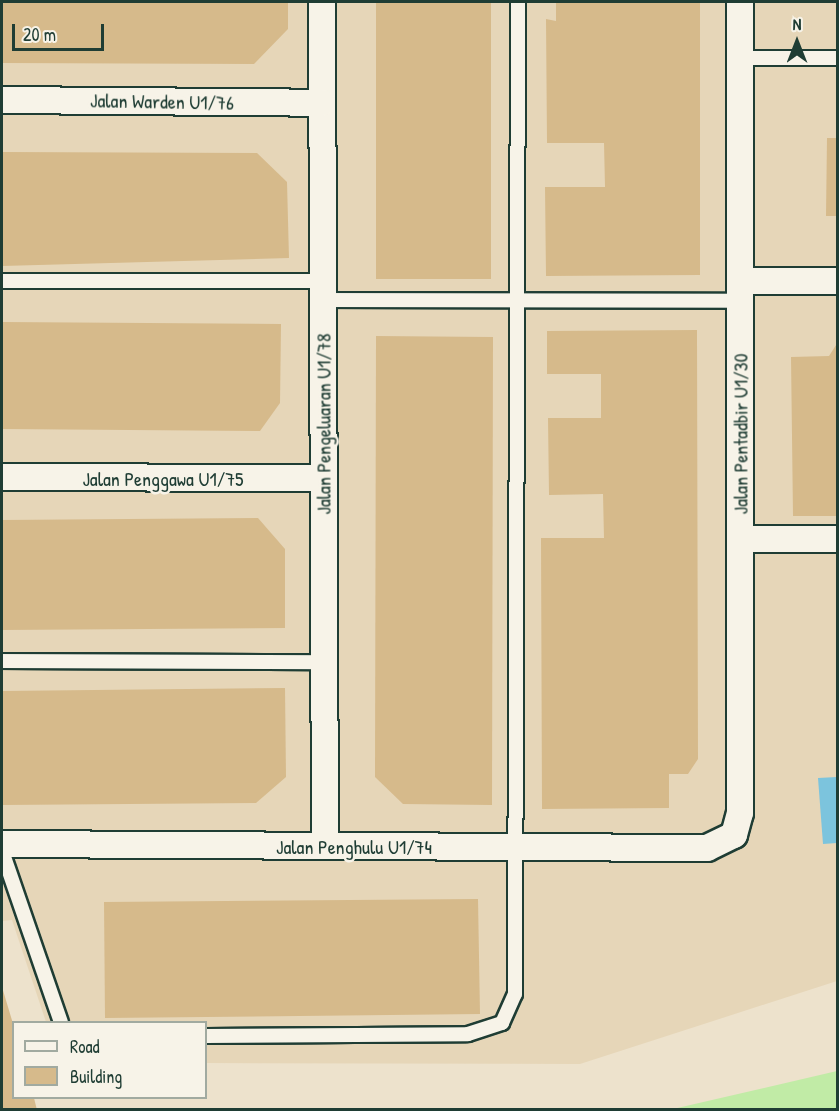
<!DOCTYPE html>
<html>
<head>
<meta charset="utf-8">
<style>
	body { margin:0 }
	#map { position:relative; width:839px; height:1111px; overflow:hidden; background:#ede2cc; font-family:"Patrick Hand",sans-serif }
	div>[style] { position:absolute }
	.built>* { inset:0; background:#e6d6b8 }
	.green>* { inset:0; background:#c1eba6 }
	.water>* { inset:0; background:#7cc4dd }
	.building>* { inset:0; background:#d6ba8b }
	.roads { filter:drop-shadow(2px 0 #1f3d34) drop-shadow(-2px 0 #1f3d34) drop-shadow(0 2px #1f3d34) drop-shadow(0 -2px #1f3d34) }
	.lane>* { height:14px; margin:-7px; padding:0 7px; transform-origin:7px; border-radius:7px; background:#f7f3e8 }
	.street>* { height:26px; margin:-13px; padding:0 13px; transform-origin:13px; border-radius:13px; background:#f7f3e8 }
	span { translate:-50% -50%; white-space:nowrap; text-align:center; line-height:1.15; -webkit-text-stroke:5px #f7f3e8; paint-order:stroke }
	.street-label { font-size:20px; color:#1f3d34 }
	.frame { position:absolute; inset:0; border:3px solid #1f3d34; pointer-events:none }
	.legend { position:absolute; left:12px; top:1021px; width:195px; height:78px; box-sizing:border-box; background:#f7f3e8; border:2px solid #a1aaa0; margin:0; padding:8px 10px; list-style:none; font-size:18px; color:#1f3d34 }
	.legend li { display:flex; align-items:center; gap:12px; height:30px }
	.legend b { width:30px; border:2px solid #a1aaa0 }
	.north { position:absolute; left:767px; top:12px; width:60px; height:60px; -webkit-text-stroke:4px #f7f3e8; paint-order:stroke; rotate:0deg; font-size:16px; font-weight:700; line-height:24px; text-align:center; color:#1f3d34 }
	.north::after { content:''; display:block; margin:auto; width:21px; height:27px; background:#1f3d34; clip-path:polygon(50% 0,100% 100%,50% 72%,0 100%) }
	.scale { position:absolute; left:12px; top:24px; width:92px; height:27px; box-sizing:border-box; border:3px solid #1f3d34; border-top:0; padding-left:8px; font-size:18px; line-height:21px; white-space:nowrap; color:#1f3d34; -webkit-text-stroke:4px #f7f3e8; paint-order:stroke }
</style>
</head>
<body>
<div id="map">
	<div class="built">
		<i style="clip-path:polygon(2px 2px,837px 2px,837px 981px,580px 1064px,206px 1063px,206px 1022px,46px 1022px,12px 920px,2px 921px)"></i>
	</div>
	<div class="green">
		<i style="clip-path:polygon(837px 1071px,837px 1109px,673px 1109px)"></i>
	</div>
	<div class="water">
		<i style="clip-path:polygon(837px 777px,837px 843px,823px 844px,818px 778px)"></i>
	</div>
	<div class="building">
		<i style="clip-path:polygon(2px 2px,288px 2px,288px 29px,254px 64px,2px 63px)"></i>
		<i style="clip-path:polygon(376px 2px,491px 2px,491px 279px,376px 279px)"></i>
		<i style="clip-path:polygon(556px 2px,700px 2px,700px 275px,546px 276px,545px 187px,605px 187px,604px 143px,547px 143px,546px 19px,556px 21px)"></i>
		<i style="clip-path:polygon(827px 138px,838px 138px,838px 216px,826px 216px)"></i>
		<i style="clip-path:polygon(2px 152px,257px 153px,287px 182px,289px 258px,2px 266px)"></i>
		<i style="clip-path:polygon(2px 322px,281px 324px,280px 403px,260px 431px,2px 429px)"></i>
		<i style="clip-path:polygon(697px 330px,698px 759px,688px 774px,669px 774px,669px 808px,542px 809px,541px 538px,604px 538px,603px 494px,549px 495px,548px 418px,601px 418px,601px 374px,547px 374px,547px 331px)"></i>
		<i style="clip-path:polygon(376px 336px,493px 337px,492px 805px,403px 804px,375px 777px)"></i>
		<i style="clip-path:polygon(838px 342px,838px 516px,793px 516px,791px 357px,829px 356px)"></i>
		<i style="clip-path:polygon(258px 518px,285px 549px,285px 628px,2px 630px,2px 520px)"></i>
		<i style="clip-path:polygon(285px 688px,286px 777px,256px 803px,2px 805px,2px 691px)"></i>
		<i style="clip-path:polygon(478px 899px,480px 1014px,105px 1018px,104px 902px)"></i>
		<i style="clip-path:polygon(2px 987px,14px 1027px,14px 1098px,34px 1098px,37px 1110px,2px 1110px)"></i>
	</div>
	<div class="roads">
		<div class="lane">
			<i style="left:740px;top:58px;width:98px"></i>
			<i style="left:2px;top:281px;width:321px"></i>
			<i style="left:323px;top:300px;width:417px;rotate:0.1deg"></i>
			<i style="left:2px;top:661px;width:322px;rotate:0.2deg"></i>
			<i style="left:2px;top:851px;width:181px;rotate:71deg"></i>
			<i style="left:206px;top:1036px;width:262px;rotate:-0.4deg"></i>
			<i style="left:468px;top:1034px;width:36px;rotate:-18deg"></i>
			<i style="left:502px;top:1023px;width:32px;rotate:-66deg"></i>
			<i style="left:515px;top:994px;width:992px;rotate:-89.83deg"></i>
		</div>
		<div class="street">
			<i style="left:322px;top:2px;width:844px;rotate:89.8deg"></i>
			<i style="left:2px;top:100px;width:320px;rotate:0.5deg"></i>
			<i style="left:740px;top:281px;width:98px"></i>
			<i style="left:2px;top:477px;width:322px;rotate:0.2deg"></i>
			<i style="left:740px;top:539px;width:98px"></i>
			<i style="left:2px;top:844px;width:705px;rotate:0.33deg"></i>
			<i style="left:707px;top:848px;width:30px;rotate:-26deg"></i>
			<i style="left:734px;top:835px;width:23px;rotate:-75deg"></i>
			<i style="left:740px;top:813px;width:811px;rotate:-90deg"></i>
		</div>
	</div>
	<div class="street-label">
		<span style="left:162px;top:101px;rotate:1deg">Jalan Warden U1/76</span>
		<span style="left:323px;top:424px;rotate:-90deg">Jalan Pengeluaran U1/78</span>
		<span style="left:740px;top:434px;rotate:-90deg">Jalan Pentadbir U1/30</span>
		<span style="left:163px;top:478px">Jalan Penggawa U1/75</span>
		<span style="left:354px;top:846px">Jalan Penghulu U1/74</span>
	</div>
	<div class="frame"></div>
	<ul class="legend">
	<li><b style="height:8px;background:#f7f3e8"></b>Road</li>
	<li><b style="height:16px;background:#d6ba8b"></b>Building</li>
	</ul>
	<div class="north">N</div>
	<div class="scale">20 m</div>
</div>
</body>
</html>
